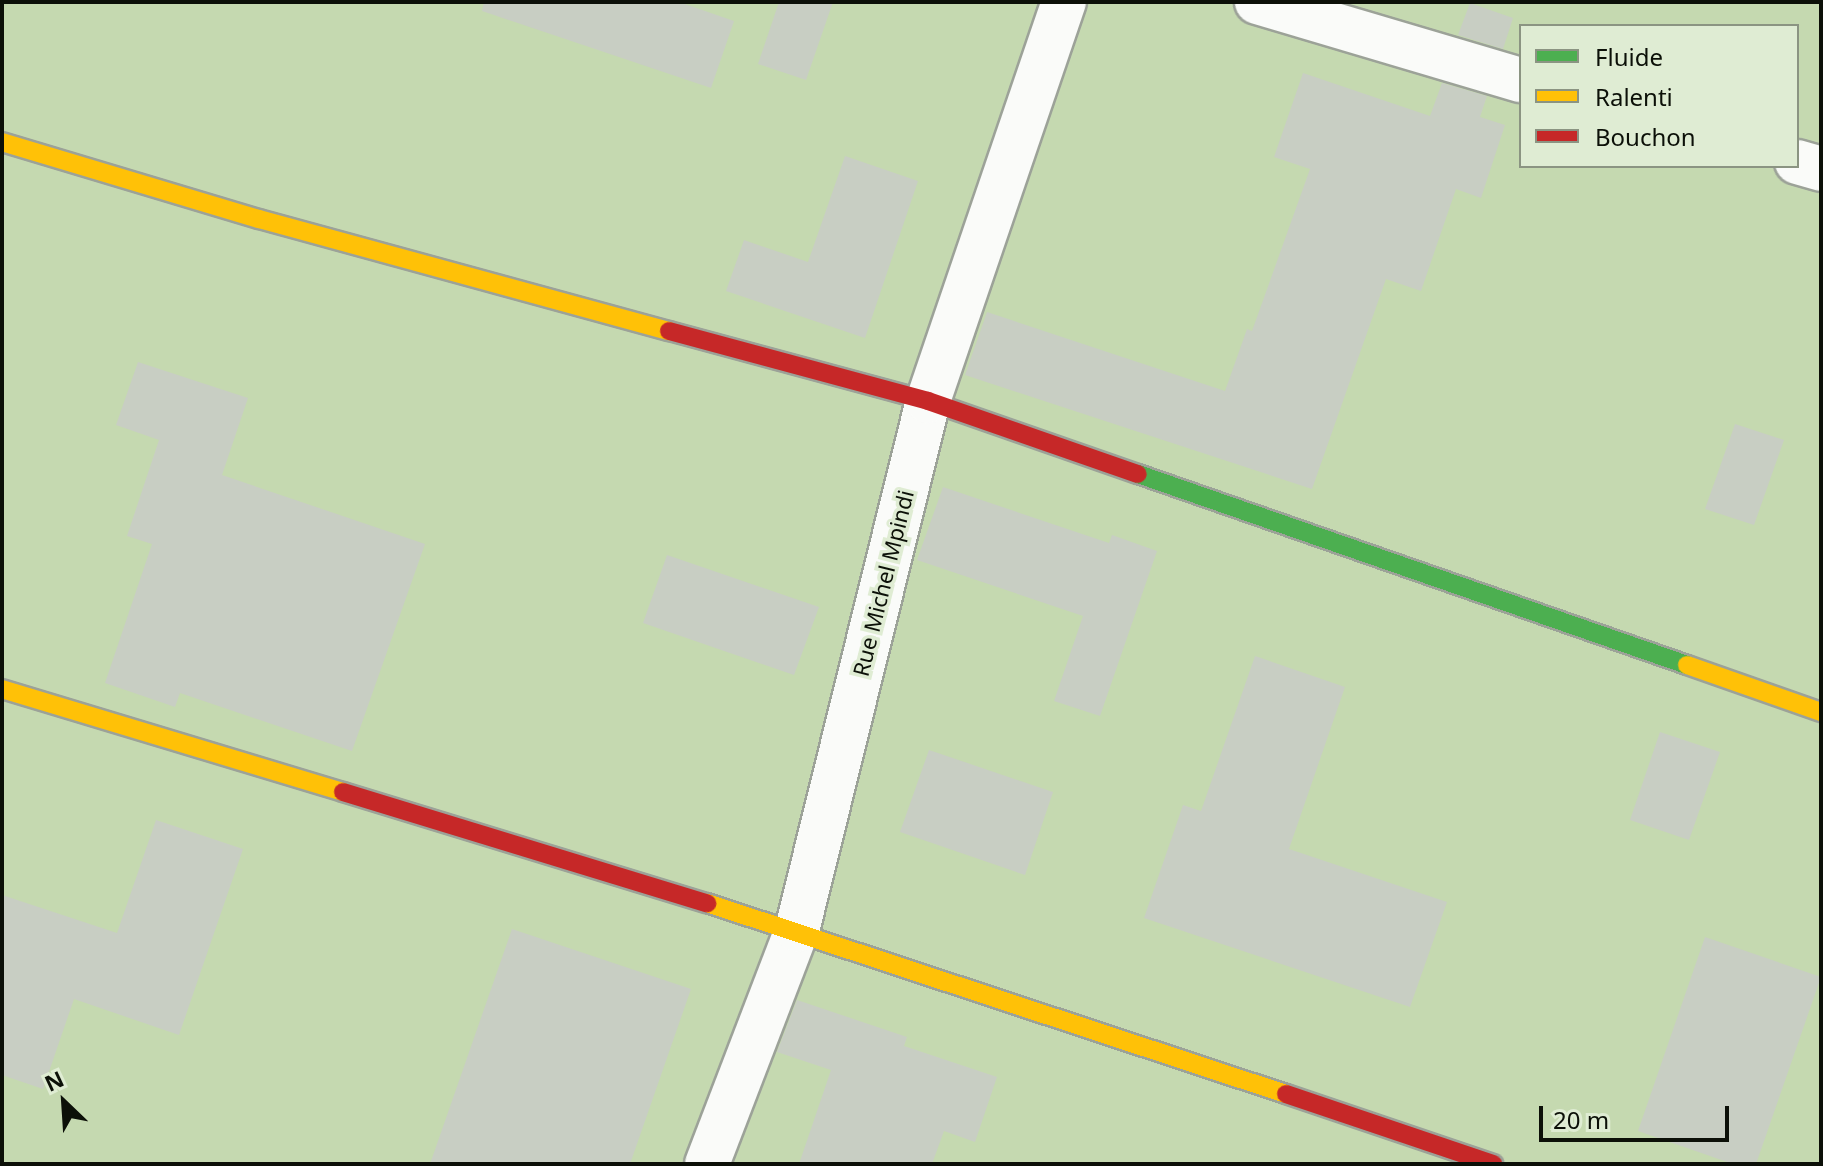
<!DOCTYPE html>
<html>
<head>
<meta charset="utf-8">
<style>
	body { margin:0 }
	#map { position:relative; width:1823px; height:1166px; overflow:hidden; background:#dfe6d9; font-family:"Noto Sans",sans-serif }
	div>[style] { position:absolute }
	.green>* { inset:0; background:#c5d9b0 }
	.building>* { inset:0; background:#c8cec3 }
	.roads { filter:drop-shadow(2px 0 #9ca298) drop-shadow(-2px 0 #9ca298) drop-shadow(0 2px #9ca298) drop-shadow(0 -2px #9ca298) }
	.street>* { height:44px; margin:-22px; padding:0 22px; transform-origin:22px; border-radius:22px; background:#fafbf9 }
	.fast>* { height:18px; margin:-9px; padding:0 9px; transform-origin:9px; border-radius:9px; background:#4caf50 }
	.slow>* { height:18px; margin:-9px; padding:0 9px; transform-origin:9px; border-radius:9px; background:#ffc107 }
	.jam>* { height:18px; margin:-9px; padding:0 9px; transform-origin:9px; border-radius:9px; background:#c62828 }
	span { translate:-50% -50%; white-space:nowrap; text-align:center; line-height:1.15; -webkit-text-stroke:7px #dfecd3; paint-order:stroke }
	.street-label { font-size:22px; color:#0c1008 }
	.frame { position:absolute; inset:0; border:4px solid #0c1008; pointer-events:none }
	.legend { position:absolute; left:1519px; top:24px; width:280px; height:144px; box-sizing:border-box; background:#dfecd3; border:2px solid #8b9482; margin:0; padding:10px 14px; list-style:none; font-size:24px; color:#0c1008 }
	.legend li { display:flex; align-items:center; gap:16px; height:40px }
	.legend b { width:40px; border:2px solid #8b9482 }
	.north { position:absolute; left:24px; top:1062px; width:80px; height:80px; -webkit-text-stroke:6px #dfecd3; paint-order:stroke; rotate:335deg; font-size:22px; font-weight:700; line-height:32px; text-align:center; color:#0c1008 }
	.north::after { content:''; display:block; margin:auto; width:28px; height:36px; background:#0c1008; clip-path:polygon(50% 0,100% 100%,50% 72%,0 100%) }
	.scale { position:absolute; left:1539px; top:1106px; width:190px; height:36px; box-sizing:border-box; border:4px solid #0c1008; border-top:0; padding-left:10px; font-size:24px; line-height:28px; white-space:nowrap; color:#0c1008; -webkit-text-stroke:6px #dfecd3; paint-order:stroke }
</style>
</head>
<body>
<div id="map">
	<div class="green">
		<i style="clip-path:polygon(evenodd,2px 2px,1821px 2px,1821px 1164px,2px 1164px,2px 2px,1521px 26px,1797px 26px,1797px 166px,1521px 166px,1521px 26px)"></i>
	</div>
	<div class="building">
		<i style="clip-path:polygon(484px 2px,679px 2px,734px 21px,711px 88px,482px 11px)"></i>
		<i style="clip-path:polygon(779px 2px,833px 2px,806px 80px,758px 64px)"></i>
		<i style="clip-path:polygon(1470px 3px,1513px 18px,1503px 49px,1458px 35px)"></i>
		<i style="clip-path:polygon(1303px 73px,1430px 116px,1442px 83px,1487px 96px,1480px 117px,1505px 125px,1481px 198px,1456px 189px,1421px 291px,1386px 279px,1312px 489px,965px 375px,987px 312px,1225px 391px,1247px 329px,1252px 331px,1310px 169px,1274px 157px)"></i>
		<i style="clip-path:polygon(845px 156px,918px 181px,865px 338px,726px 291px,744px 240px,808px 262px)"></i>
		<i style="clip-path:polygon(138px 362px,248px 398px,222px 475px,425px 544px,352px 751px,180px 693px,175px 707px,105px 683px,152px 544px,127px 536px,159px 440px,116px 425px)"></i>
		<i style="clip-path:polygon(1735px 424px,1784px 440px,1754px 525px,1705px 509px)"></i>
		<i style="clip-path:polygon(943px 487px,1109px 543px,1112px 535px,1157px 551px,1100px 716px,1054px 701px,1083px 616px,917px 560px)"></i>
		<i style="clip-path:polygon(667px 555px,819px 607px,794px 675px,643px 623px)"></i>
		<i style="clip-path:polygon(1255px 656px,1345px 687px,1289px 849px,1447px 902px,1410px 1007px,1144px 918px,1183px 805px,1201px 811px)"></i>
		<i style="clip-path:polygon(1660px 732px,1720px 752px,1689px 840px,1630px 820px)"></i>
		<i style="clip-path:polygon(929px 750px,1053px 792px,1025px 875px,900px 832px)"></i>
		<i style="clip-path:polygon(156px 820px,243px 849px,179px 1035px,74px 999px,43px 1089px,2px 1075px,2px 895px,117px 933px)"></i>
		<i style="clip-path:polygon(512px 929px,691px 989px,630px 1164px,430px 1164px)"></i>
		<i style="clip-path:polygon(1705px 937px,1821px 977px,1756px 1164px,1733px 1164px,1638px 1131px)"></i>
		<i style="clip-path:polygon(797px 1000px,907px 1037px,904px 1046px,997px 1077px,975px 1142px,944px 1131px,932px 1164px,799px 1164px,831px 1070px,777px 1052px)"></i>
	</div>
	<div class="roads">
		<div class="street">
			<i style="left:1257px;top:2px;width:275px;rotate:16.5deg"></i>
			<i style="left:1797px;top:162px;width:25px;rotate:16deg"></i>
			<i style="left:707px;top:1164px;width:251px;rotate:-69deg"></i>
			<i style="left:797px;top:930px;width:545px;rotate:-76.09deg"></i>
			<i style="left:928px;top:401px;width:422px;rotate:-71.2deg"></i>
		</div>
		<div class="fast">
			<i style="left:1138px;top:474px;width:581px;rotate:19.18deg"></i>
		</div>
		<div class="slow">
			<i style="left:2px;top:142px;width:268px;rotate:16.7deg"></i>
			<i style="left:259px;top:219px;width:425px;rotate:15.3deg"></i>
			<i style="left:1687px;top:665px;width:142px;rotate:19.3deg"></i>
			<i style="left:2px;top:689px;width:356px;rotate:16.8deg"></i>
			<i style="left:707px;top:903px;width:610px;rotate:18.26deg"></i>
		</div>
		<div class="jam">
			<i style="left:669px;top:331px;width:268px;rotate:15.1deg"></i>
			<i style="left:928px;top:401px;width:222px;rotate:19.2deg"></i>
			<i style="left:343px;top:792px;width:381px;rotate:17deg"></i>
			<i style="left:1286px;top:1094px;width:219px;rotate:18.7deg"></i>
		</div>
	</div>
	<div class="street-label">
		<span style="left:883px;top:583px;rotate:-76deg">Rue Michel Mpindi</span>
	</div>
	<div class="frame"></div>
	<ul class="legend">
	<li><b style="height:10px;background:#4caf50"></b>Fluide</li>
	<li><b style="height:10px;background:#ffc107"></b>Ralenti</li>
	<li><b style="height:10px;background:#c62828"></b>Bouchon</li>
	</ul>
	<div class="north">N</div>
	<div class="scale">20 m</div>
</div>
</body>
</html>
